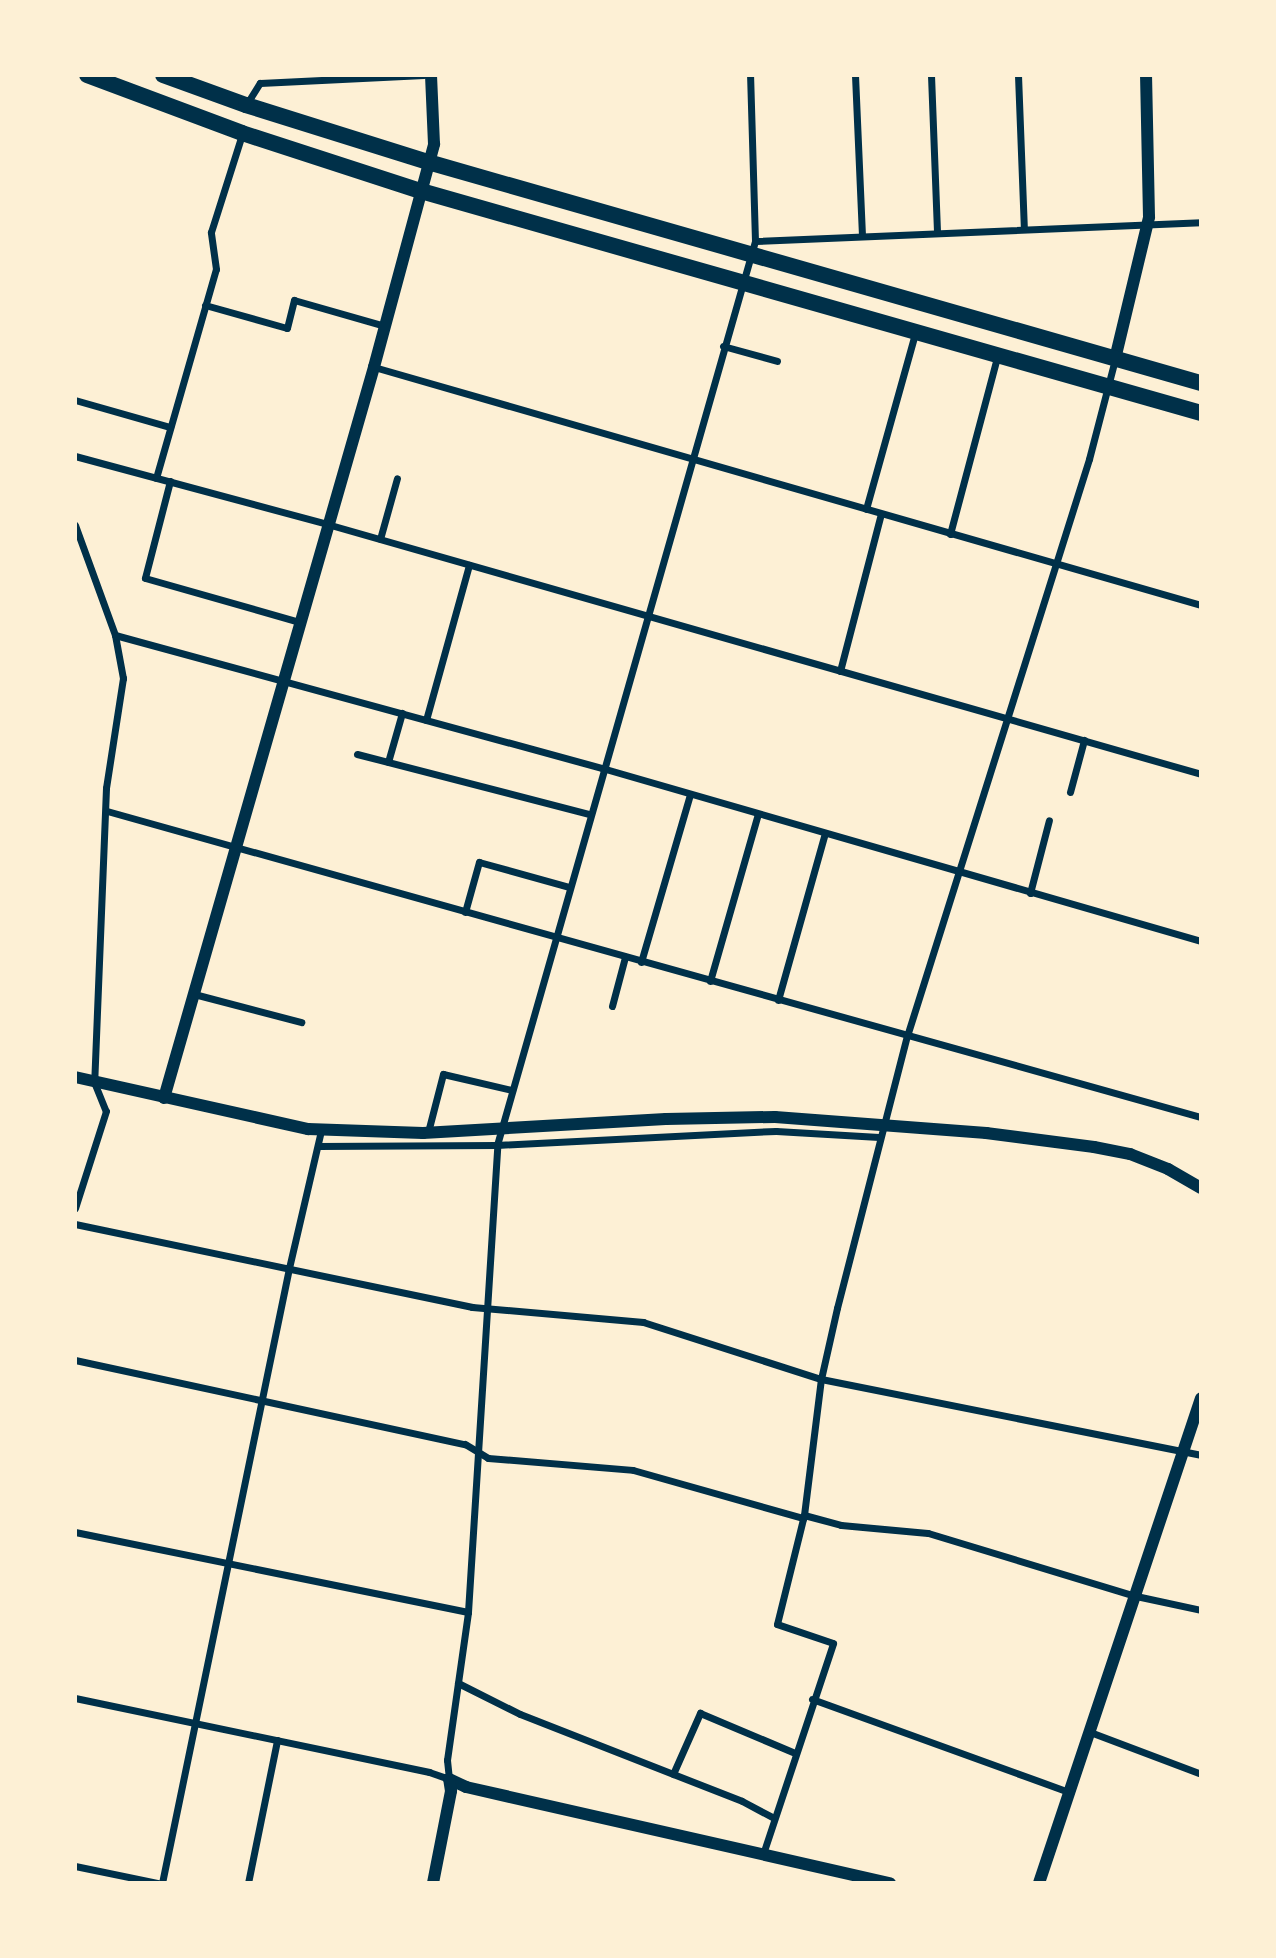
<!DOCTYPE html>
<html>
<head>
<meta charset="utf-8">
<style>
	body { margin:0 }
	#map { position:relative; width:1276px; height:1958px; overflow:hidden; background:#fdf0d5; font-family:"IBM Plex Sans",sans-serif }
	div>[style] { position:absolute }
	.minor>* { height:7px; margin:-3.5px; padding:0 3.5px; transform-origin:3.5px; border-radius:3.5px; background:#003049 }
	.tertiary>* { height:12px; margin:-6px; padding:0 6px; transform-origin:6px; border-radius:6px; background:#003049 }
	.trunk>* { height:16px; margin:-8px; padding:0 8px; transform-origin:8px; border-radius:8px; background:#003049 }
	span { translate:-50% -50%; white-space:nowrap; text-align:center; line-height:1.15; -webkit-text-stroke:5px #fdf0d5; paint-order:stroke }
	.frame { position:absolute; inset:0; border:77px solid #fdf0d5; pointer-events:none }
</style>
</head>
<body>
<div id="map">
	<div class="minor">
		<i style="left:855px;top:75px;width:160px;rotate:87.5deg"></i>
		<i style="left:931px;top:75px;width:157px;rotate:87.8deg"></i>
		<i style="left:1018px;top:75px;width:153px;rotate:87.8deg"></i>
		<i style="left:246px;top:105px;width:26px;rotate:-58deg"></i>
		<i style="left:260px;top:83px;width:164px;rotate:-2.8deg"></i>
		<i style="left:755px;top:241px;width:446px;rotate:-2.4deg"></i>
		<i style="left:205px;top:305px;width:85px;rotate:15.7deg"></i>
		<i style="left:287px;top:328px;width:29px;rotate:-76deg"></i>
		<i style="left:294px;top:300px;width:95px;rotate:15.9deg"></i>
		<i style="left:723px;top:346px;width:56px;rotate:15.5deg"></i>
		<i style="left:374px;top:367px;width:861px;rotate:16.06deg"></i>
		<i style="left:75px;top:400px;width:99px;rotate:15.9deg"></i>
		<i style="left:75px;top:456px;width:261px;rotate:15.1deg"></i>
		<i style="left:327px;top:524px;width:909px;rotate:15.96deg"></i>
		<i style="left:156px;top:478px;width:217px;rotate:-74deg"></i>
		<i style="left:216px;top:269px;width:37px;rotate:-98deg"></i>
		<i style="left:211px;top:232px;width:103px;rotate:-72.4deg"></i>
		<i style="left:170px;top:481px;width:100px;rotate:104.5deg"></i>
		<i style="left:145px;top:578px;width:160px;rotate:15.9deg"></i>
		<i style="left:866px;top:509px;width:183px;rotate:-74.4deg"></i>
		<i style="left:75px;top:525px;width:117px;rotate:70deg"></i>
		<i style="left:115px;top:635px;width:44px;rotate:79.5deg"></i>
		<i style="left:123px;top:678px;width:111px;rotate:98.8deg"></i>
		<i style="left:106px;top:788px;width:294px;rotate:92.3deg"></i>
		<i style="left:94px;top:1082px;width:31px;rotate:68deg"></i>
		<i style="left:106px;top:1111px;width:102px;rotate:107.7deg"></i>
		<i style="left:950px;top:534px;width:183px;rotate:-75.1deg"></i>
		<i style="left:380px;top:539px;width:63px;rotate:-74.4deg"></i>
		<i style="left:115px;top:635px;width:505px;rotate:15.28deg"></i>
		<i style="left:602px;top:768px;width:623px;rotate:16.11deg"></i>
		<i style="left:840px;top:671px;width:162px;rotate:-75.4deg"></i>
		<i style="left:426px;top:720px;width:161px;rotate:-74.5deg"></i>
		<i style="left:357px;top:754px;width:240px;rotate:14.5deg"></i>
		<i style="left:388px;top:762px;width:51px;rotate:-74.1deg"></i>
		<i style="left:1070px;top:792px;width:54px;rotate:-74.9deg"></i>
		<i style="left:107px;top:811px;width:1136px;rotate:15.63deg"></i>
		<i style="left:1030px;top:893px;width:75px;rotate:-75.4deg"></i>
		<i style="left:465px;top:912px;width:52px;rotate:-74.4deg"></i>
		<i style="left:479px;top:862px;width:93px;rotate:15.5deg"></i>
		<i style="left:641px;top:962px;width:175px;rotate:-73.7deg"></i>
		<i style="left:710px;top:981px;width:174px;rotate:-74deg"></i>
		<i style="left:194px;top:994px;width:111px;rotate:14.7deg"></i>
		<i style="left:778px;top:1000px;width:173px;rotate:-74.3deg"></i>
		<i style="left:612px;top:1006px;width:51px;rotate:-75.1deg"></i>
		<i style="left:428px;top:1132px;width:60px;rotate:-75.5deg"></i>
		<i style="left:443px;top:1074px;width:71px;rotate:13.1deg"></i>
		<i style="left:318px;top:1146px;width:179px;rotate:-0.3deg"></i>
		<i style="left:497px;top:1145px;width:279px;rotate:-2.9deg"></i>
		<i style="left:776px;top:1131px;width:103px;rotate:3.3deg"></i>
		<i style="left:75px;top:1224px;width:406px;rotate:11.8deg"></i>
		<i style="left:472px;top:1307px;width:172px;rotate:5deg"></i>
		<i style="left:643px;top:1322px;width:187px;rotate:17.8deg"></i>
		<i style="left:821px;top:1379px;width:388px;rotate:11.3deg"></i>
		<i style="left:75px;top:1360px;width:399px;rotate:12.2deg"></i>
		<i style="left:465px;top:1444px;width:27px;rotate:31deg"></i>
		<i style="left:488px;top:1458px;width:145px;rotate:4.7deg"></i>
		<i style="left:633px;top:1470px;width:177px;rotate:15.8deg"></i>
		<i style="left:804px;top:1515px;width:38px;rotate:15deg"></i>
		<i style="left:841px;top:1525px;width:87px;rotate:5.3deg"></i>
		<i style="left:928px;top:1533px;width:217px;rotate:16.9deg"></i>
		<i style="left:1136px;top:1596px;width:66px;rotate:12.2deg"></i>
		<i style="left:75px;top:1532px;width:401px;rotate:11.5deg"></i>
		<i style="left:458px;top:1683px;width:69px;rotate:26.6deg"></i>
		<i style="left:520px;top:1714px;width:238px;rotate:21.4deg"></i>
		<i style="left:742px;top:1801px;width:36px;rotate:28deg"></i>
		<i style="left:75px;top:1698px;width:362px;rotate:11.8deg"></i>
		<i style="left:429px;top:1772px;width:21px;rotate:19deg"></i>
		<i style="left:449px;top:1779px;width:19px;rotate:-96deg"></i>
		<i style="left:447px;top:1760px;width:149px;rotate:-81.9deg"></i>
		<i style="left:468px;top:1612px;width:468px;rotate:-86.4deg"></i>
		<i style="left:497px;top:1145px;width:940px;rotate:-74.07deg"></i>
		<i style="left:755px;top:241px;width:166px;rotate:-91.7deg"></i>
		<i style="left:812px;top:1699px;width:273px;rotate:19.9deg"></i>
		<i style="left:1090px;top:1732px;width:119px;rotate:20.7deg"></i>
		<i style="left:673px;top:1774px;width:67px;rotate:-66.1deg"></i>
		<i style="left:700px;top:1713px;width:103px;rotate:22.8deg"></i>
		<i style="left:763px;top:1854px;width:222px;rotate:-71.6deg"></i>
		<i style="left:833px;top:1643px;width:59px;rotate:-161.3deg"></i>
		<i style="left:777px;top:1624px;width:112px;rotate:-76.1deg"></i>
		<i style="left:804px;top:1515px;width:137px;rotate:-82.9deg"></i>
		<i style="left:821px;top:1379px;width:73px;rotate:-77.3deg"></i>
		<i style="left:837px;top:1308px;width:281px;rotate:-75.6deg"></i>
		<i style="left:907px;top:1036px;width:605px;rotate:-72.49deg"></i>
		<i style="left:1089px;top:459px;width:103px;rotate:-75.4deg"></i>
		<i style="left:75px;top:1866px;width:85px;rotate:11.6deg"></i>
		<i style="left:162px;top:1883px;width:628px;rotate:-78.33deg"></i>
		<i style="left:289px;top:1268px;width:142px;rotate:-76.9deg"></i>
		<i style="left:248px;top:1883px;width:146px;rotate:-78.5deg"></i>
	</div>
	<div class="tertiary">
		<i style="left:1115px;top:359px;width:146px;rotate:-76.5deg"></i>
		<i style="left:1149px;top:217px;width:142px;rotate:-91.2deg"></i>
		<i style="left:75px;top:1077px;width:239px;rotate:12.6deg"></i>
		<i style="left:308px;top:1129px;width:115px;rotate:2deg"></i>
		<i style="left:423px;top:1133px;width:243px;rotate:-3.3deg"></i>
		<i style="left:666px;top:1119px;width:109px;rotate:-1.1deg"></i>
		<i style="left:775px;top:1117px;width:212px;rotate:4.3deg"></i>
		<i style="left:986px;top:1133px;width:109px;rotate:7.4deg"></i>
		<i style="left:1094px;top:1147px;width:37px;rotate:11deg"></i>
		<i style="left:1130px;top:1154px;width:41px;rotate:21.5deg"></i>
		<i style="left:1168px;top:1169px;width:38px;rotate:30deg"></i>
		<i style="left:164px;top:1098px;width:761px;rotate:-73.97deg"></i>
		<i style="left:374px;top:367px;width:231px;rotate:-74.9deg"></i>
		<i style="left:434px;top:144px;width:69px;rotate:-92.5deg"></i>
		<i style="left:449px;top:1779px;width:19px;rotate:25deg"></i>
		<i style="left:466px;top:1787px;width:435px;rotate:12.8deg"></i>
		<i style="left:433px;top:1883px;width:94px;rotate:-78.9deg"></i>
		<i style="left:451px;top:1791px;width:12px;rotate:-99deg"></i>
		<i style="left:1039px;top:1883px;width:511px;rotate:-71.53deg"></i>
	</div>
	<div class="trunk">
		<i style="left:87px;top:75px;width:165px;rotate:20.5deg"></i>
		<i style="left:242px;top:133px;width:188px;rotate:18deg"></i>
		<i style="left:421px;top:191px;width:811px;rotate:15.89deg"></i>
		<i style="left:163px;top:75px;width:88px;rotate:19.9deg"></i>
		<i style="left:246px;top:105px;width:191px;rotate:17.4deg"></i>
		<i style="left:428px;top:162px;width:804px;rotate:15.96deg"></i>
	</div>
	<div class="frame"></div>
</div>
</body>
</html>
